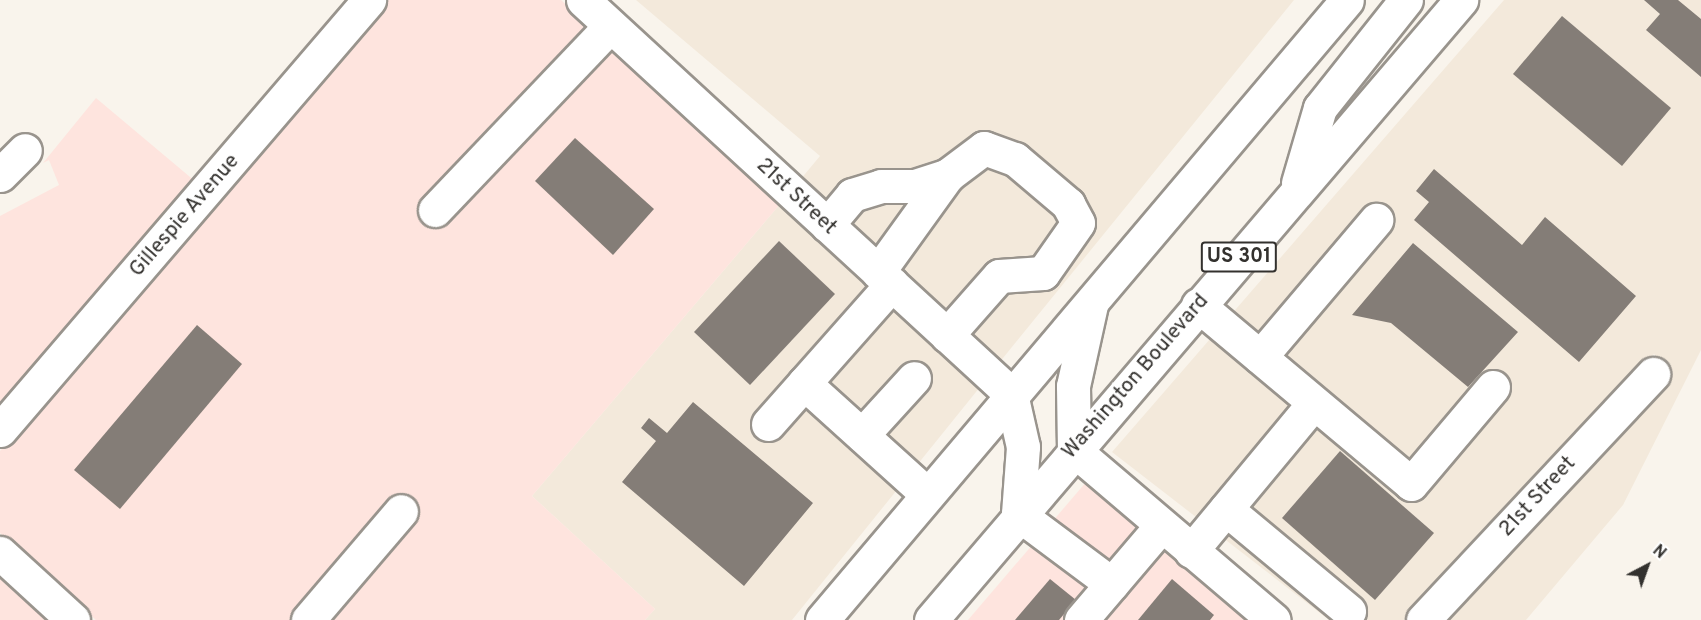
<!DOCTYPE html>
<html>
<head>
<meta charset="utf-8">
<style>
	body { margin:0 }
	#map { position:relative; width:1701px; height:620px; overflow:hidden; background:#f9f4ec; font-family:Overpass,sans-serif }
	div>[style] { position:absolute }
	.built>* { inset:0; background:#f3e9db }
	.industrial>* { inset:0; background:#fee4de }
	.building>* { inset:0; background:#847d77 }
	.roads { filter:drop-shadow(2px 0 #99948d) drop-shadow(-2px 0 #99948d) drop-shadow(0 2px #99948d) drop-shadow(0 -2px #99948d) }
	.minor>* { height:33px; margin:-16.5px; padding:0 16.5px; transform-origin:16.5px; border-radius:16.5px; background:#fff }
	.major>* { height:33px; margin:-16.5px; padding:0 16.5px; transform-origin:16.5px; border-radius:16.5px; background:#fff }
	span { translate:-50% -50%; white-space:nowrap; text-align:center; line-height:1.15; -webkit-text-stroke:4.5px #fff; paint-order:stroke }
	.shield-label span { padding:2px 4px; background:#fff; border:2px solid; border-radius:4px; -webkit-text-stroke-width:0 }
	.shield-label { font-size:20px; color:#33312e; font-weight:700 }
	.street-label { font-size:21px; color:#33312e }
	.north { position:absolute; left:1617px; top:536px; width:60px; height:60px; -webkit-text-stroke:4px #fff; paint-order:stroke; rotate:41deg; font-size:16px; font-weight:700; line-height:24px; text-align:center; color:#33312e }
	.north::after { content:''; display:block; margin:auto; width:21px; height:27px; background:#33312e; clip-path:polygon(50% 0,100% 100%,50% 72%,0 100%) }
</style>
</head>
<body>
<div id="map">
	<div class="built">
		<i style="clip-path:polygon(636px 0,1294px 0,999px 363px,800px 180px,820px 156px)"></i>
		<i style="clip-path:polygon(1504px 0,1701px 0,1701px 350px,1623px 505px,1526px 620px,1441px 620px,1673px 373px,1654px 354px,1404px 620px,1329px 620px,1112px 452px)"></i>
		<i style="clip-path:polygon(781px 203px,980px 387px,792px 620px,645px 620px,655px 609px,532px 496px)"></i>
	</div>
	<div class="industrial">
		<i style="clip-path:polygon(386px 0,561px 0,781px 203px,532px 496px,655px 609px,645px 620px,96px 620px,0 533px,0 451px,216px 200px,220px 203px)"></i>
		<i style="clip-path:polygon(96px 98px,196px 182px,0 410px,0 216px,59px 185px,49px 160px,43px 163px)"></i>
		<i style="clip-path:polygon(1087px 481px,1250px 620px,968px 620px)"></i>
		<i style="clip-path:polygon(0 573px,51px 620px,0 620px)"></i>
	</div>
	<div class="building">
		<i style="clip-path:polygon(1644px 0,1678px 0,1701px 19px,1701px 77px,1646px 30px,1660px 14px)"></i>
		<i style="clip-path:polygon(1562px 16px,1671px 108px,1622px 166px,1513px 74px)"></i>
		<i style="clip-path:polygon(575px 138px,654px 209px,613px 255px,535px 181px)"></i>
		<i style="clip-path:polygon(1434px 169px,1522px 245px,1545px 217px,1636px 296px,1579px 362px,1414px 220px,1429px 202px,1416px 191px)"></i>
		<i style="clip-path:polygon(779px 241px,835px 294px,750px 385px,694px 332px)"></i>
		<i style="clip-path:polygon(1413px 243px,1518px 332px,1468px 387px,1391px 323px,1352px 315px)"></i>
		<i style="clip-path:polygon(197px 325px,242px 364px,120px 509px,74px 470px)"></i>
		<i style="clip-path:polygon(693px 402px,813px 503px,744px 586px,622px 482px,656px 441px,641px 428px,649px 418px,667px 433px)"></i>
		<i style="clip-path:polygon(1340px 451px,1434px 533px,1375px 600px,1282px 518px)"></i>
		<i style="clip-path:polygon(1050px 579px,1076px 600px,1059px 620px,1015px 620px)"></i>
		<i style="clip-path:polygon(1172px 579px,1214px 615px,1210px 620px,1138px 620px)"></i>
	</div>
	<div class="roads">
		<div class="minor">
			<i style="left:583px;top:0;width:582px;rotate:42.63deg"></i>
			<i style="left:0;top:175px;width:35px;rotate:-45deg"></i>
			<i style="left:435px;top:210px;width:254px;rotate:-46.4deg"></i>
			<i style="left:827px;top:225px;width:39px;rotate:-50deg"></i>
			<i style="left:852px;top:195px;width:30px;rotate:-17deg"></i>
			<i style="left:881px;top:186px;width:34px"></i>
			<i style="left:915px;top:186px;width:35px;rotate:-18deg"></i>
			<i style="left:948px;top:175px;width:45px;rotate:-36.9deg"></i>
			<i style="left:984px;top:148px;width:33px;rotate:20deg"></i>
			<i style="left:1015px;top:159px;width:70px;rotate:40.3deg"></i>
			<i style="left:1068px;top:204px;width:21px;rotate:62deg"></i>
			<i style="left:1078px;top:223px;width:61px;rotate:125deg"></i>
			<i style="left:1043px;top:273px;width:44px;rotate:176.1deg"></i>
			<i style="left:999px;top:276px;width:79px;rotate:131.4deg"></i>
			<i style="left:878px;top:272px;width:120px;rotate:-54.2deg"></i>
			<i style="left:1198px;top:305px;width:278px;rotate:40deg"></i>
			<i style="left:1411px;top:484px;width:127px;rotate:-49.8deg"></i>
			<i style="left:1260px;top:357px;width:180px;rotate:-49.7deg"></i>
			<i style="left:804px;top:383px;width:166px;rotate:42.1deg"></i>
			<i style="left:768px;top:424px;width:187px;rotate:-48.5deg"></i>
			<i style="left:0;top:430px;width:567px;rotate:-49.37deg"></i>
			<i style="left:862px;top:435px;width:77px;rotate:-47.6deg"></i>
			<i style="left:1074px;top:450px;width:262px;rotate:40.4deg"></i>
			<i style="left:1226px;top:509px;width:160px;rotate:39.7deg"></i>
			<i style="left:1018px;top:514px;width:117px;rotate:36.7deg"></i>
			<i style="left:1191px;top:551px;width:192px;rotate:-50.3deg"></i>
			<i style="left:0;top:553px;width:99px;rotate:42.5deg"></i>
			<i style="left:308px;top:620px;width:143px;rotate:-49.5deg"></i>
			<i style="left:1081px;top:620px;width:123px;rotate:-49.6deg"></i>
			<i style="left:1423px;top:620px;width:337px;rotate:-46.9deg"></i>
		</div>
		<div class="major">
			<i style="left:1298px;top:183px;width:78px;rotate:-73.7deg"></i>
			<i style="left:1320px;top:108px;width:138px;rotate:-51.5deg"></i>
			<i style="left:1011px;top:394px;width:54px;rotate:77.2deg"></i>
			<i style="left:1023px;top:447px;width:67px;rotate:94.3deg"></i>
			<i style="left:1074px;top:450px;width:64px;rotate:-90.9deg"></i>
			<i style="left:1073px;top:386px;width:83px;rotate:-77.5deg"></i>
			<i style="left:822px;top:620px;width:812px;rotate:-49.74deg"></i>
			<i style="left:931px;top:620px;width:816px;rotate:-49.47deg"></i>
		</div>
	</div>
	<div class="shield-label">
		<span style="left:1239px;top:257px">US 301</span>
	</div>
	<div class="street-label">
		<span style="left:796px;top:197px;rotate:43deg">21st Street</span>
		<span style="left:185px;top:216px;rotate:-49deg">Gillespie Avenue</span>
		<span style="left:1136px;top:377px;rotate:-49deg">Washington Boulevard</span>
		<span style="left:1538px;top:497px;rotate:-47deg">21st Street</span>
	</div>
	<div class="north">N</div>
</div>
</body>
</html>
